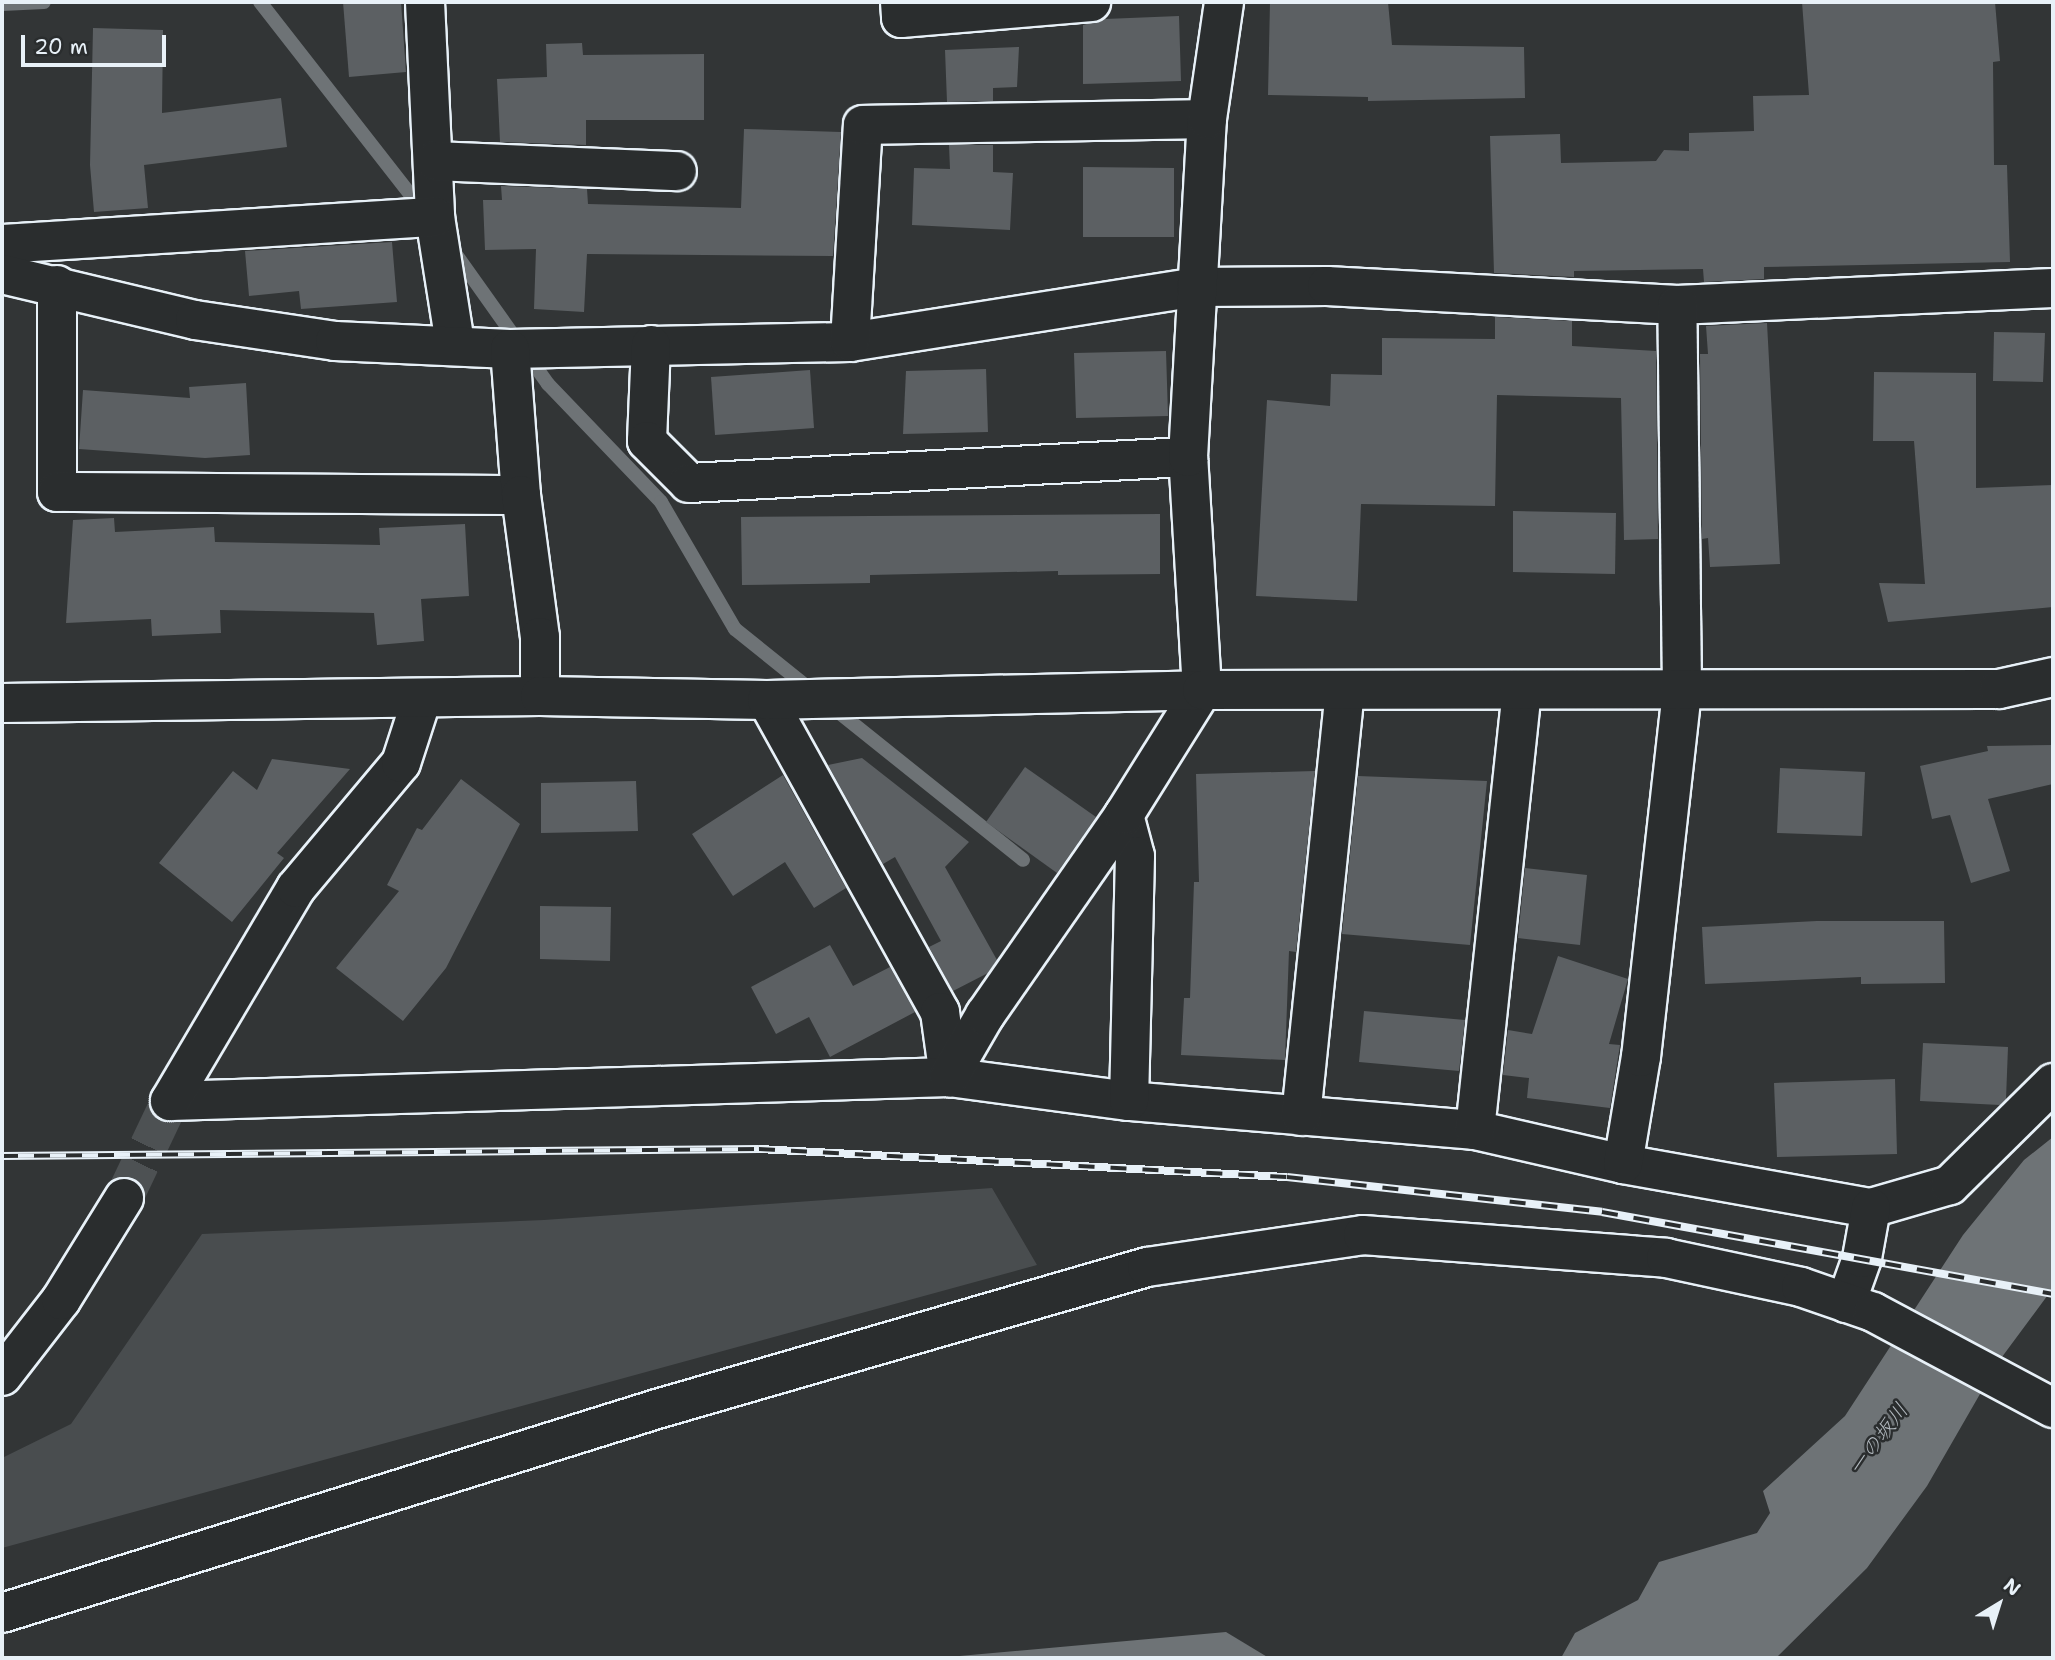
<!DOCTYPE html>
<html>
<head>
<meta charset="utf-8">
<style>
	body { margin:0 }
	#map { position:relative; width:2055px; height:1660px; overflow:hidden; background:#323536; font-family:"Shantell Sans","Klee One",sans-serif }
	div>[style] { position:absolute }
	.green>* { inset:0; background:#494d4f }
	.water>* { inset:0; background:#6e7376 }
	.stream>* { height:14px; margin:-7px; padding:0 7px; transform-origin:7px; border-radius:7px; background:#6e7376 }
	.building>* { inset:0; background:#5c6063 }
	.street-tunnel>* { height:38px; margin-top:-19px; transform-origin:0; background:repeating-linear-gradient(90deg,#4d5153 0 38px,transparent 0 57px) }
	.roads { filter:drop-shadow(2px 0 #e8f1f8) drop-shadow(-2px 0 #e8f1f8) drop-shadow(0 2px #e8f1f8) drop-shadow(0 -2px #e8f1f8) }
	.street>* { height:38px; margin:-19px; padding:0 19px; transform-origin:19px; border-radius:19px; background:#2a2d2e }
	.secondary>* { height:38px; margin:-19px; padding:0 19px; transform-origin:19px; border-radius:19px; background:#2a2d2e }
	.rail>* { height:8px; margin-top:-4px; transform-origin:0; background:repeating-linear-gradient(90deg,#2a2d2e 0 16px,#e8f1f8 0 32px); box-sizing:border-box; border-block:2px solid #e8f1f8 }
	span { translate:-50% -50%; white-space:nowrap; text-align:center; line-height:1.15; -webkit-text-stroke:5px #2a2d2e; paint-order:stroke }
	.water-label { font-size:21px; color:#b1b8be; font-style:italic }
	.frame { position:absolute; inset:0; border:4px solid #e8f1f8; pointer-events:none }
	.north { position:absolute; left:1964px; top:1569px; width:70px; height:70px; -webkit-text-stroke:5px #2a2d2e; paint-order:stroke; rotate:38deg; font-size:19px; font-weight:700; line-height:28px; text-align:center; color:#e8f1f8 }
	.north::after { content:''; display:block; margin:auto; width:24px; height:32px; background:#e8f1f8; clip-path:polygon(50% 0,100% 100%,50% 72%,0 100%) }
	.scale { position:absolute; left:21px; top:35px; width:145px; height:32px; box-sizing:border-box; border:4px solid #e8f1f8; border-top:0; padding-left:9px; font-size:21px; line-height:24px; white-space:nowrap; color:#e8f1f8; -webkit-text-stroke:5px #2a2d2e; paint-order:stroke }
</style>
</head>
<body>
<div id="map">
	<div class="green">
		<i style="clip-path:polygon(992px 1188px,1037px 1265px,2px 1548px,2px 1458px,71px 1424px,202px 1234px,544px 1220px)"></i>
	</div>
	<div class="water">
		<i style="clip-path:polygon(2053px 1137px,2053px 1288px,1999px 1361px,1927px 1486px,1867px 1568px,1776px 1658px,1561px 1658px,1575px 1633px,1638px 1600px,1659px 1562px,1757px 1533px,1770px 1513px,1763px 1491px,1845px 1416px,1963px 1235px,2024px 1160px)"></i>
		<i style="clip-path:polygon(1226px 1632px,1269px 1658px,937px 1658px)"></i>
	</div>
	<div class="stream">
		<i style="left:260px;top:2px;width:268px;rotate:52deg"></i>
		<i style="left:2px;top:4px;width:42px;rotate:-2.7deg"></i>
		<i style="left:452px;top:249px;width:166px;rotate:54.6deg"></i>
		<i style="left:548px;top:384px;width:163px;rotate:46.2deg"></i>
		<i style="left:661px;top:502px;width:147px;rotate:59.8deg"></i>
		<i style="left:735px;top:629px;width:99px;rotate:38.8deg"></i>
		<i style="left:831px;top:706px;width:246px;rotate:38.7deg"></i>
	</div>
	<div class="building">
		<i style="clip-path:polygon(343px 2px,401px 2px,406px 72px,349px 77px)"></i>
		<i style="clip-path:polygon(1270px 2px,1388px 2px,1392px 45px,1524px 47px,1525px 98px,1368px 101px,1368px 97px,1268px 95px)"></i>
		<i style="clip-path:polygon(1802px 2px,1995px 2px,2000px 61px,1993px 62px,1994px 165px,2007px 165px,2010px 262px,1764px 267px,1764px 279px,1704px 282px,1703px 269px,1574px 271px,1574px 277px,1494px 273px,1490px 136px,1560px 134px,1561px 163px,1656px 161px,1664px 150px,1689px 151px,1689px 133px,1754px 131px,1753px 96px,1809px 95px)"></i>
		<i style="clip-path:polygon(1179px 16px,1181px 81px,1083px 84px,1083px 25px,1105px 19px)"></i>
		<i style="clip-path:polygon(93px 28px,163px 30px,162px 113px,281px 98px,287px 147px,144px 165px,148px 208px,94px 212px,90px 165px)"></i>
		<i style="clip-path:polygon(582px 43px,583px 55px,704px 54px,704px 120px,586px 120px,586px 145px,500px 142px,497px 79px,547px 77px,546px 44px)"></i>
		<i style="clip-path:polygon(1019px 47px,1017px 87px,993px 88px,993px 101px,947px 102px,945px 50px)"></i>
		<i style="clip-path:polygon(744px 129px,841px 132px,833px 256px,587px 254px,584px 312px,534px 309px,536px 249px,485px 250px,483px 200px,502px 200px,501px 186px,587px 189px,588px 204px,741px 208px)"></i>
		<i style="clip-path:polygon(949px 145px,993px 145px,993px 172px,1013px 173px,1010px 230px,912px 225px,914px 168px,950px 169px)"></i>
		<i style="clip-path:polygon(1083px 167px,1174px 168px,1174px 237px,1083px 237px)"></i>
		<i style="clip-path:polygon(392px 242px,397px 302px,301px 309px,299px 291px,249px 296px,245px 251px)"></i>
		<i style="clip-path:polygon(1495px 317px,1572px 321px,1572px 346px,1656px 351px,1658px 539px,1624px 540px,1621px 398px,1497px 395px,1495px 506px,1361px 504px,1357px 601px,1256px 596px,1267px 400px,1330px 406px,1331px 374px,1382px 375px,1382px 338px,1495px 339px)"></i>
		<i style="clip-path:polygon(1767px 323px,1780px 564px,1710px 567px,1708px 538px,1702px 539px,1700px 354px,1708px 354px,1706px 326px)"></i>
		<i style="clip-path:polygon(1994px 332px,2045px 333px,2043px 382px,1993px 381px)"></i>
		<i style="clip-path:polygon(1166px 351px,1168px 416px,1076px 418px,1074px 353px)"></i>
		<i style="clip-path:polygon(986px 369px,988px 432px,903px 434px,906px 371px)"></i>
		<i style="clip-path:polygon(810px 370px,814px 428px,715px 435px,711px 377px)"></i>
		<i style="clip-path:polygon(1874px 372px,1976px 373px,1976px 488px,2053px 485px,2053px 607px,1888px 622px,1879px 583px,1925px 584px,1914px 441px,1873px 441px)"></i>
		<i style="clip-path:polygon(246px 383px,250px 455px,205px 458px,79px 449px,83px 390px,190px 398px,189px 387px)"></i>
		<i style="clip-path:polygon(1513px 511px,1616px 513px,1615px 574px,1513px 572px)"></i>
		<i style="clip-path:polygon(1160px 514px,1160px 574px,1058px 575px,1058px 571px,870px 575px,870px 583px,742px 585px,741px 517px)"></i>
		<i style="clip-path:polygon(114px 518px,115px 532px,214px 527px,215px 542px,380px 545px,379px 528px,465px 524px,469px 596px,421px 599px,424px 641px,377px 645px,374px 613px,220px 610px,221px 633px,152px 636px,151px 619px,66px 623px,73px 520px)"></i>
		<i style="clip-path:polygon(2053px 745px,2053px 784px,1988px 799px,2010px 871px,1971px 883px,1950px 815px,1932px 819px,1920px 766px,1988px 751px,1987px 746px)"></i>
		<i style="clip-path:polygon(862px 758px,969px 842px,945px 867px,997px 960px,988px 973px,953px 991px,929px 947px,941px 941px,895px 857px,883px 864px,828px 765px)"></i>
		<i style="clip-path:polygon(272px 759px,350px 769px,277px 853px,284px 858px,232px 922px,159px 863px,233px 771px,257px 790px)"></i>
		<i style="clip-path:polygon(1025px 767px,1096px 817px,1057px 873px,986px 822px)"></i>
		<i style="clip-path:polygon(1780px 768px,1865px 772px,1862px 836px,1777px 833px)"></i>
		<i style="clip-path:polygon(1315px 771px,1296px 952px,1289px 951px,1285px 1060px,1181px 1055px,1184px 998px,1190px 998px,1194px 882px,1199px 882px,1196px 774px)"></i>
		<i style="clip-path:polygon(783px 775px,846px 888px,814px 908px,785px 862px,733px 896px,692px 834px)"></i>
		<i style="clip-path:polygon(1358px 776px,1487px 781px,1470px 945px,1342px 934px)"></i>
		<i style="clip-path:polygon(461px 779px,520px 824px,446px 968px,403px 1021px,336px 968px,399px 891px,387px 885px,417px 828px,422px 830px)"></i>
		<i style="clip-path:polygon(636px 781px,638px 831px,541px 833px,541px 783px)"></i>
		<i style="clip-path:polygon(1525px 868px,1587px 875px,1580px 945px,1518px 938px)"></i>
		<i style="clip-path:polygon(540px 906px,611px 907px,610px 961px,540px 959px)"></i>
		<i style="clip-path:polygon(1817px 921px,1944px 921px,1945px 983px,1861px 984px,1861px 977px,1705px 984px,1702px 927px)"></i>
		<i style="clip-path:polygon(830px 945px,853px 986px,890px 967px,915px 1012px,830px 1057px,809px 1017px,776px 1034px,751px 987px)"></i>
		<i style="clip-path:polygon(1558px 956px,1628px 979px,1609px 1044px,1620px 1045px,1610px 1108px,1527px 1098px,1529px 1078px,1503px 1075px,1508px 1030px,1532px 1034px)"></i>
		<i style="clip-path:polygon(1364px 1011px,1465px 1020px,1459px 1071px,1359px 1062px)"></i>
		<i style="clip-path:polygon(1923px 1043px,2008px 1047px,2006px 1099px,2000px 1105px,1920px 1101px)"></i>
		<i style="clip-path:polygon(1895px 1079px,1897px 1154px,1777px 1157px,1774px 1083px)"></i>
	</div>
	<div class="street-tunnel">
		<i style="left:124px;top:1198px;width:107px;rotate:-64.6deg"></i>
	</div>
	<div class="roads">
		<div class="street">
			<i style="left:425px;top:2px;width:215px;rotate:87.3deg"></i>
			<i style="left:435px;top:217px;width:128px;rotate:81deg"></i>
			<i style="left:900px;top:2px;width:16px;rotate:86deg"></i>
			<i style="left:901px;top:18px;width:191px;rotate:-4.8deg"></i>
			<i style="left:435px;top:161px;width:242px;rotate:2.4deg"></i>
			<i style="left:2px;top:244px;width:434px;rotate:-3.6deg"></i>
			<i style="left:2px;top:274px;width:198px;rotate:13.4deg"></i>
			<i style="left:195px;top:320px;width:142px;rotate:8.5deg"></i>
			<i style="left:335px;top:341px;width:175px;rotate:2.6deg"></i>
			<i style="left:510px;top:349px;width:340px;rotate:-1.2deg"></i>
			<i style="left:850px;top:342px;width:350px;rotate:-9deg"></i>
			<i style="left:1196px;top:287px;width:131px;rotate:-0.4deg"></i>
			<i style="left:1327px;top:286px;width:351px;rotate:3.1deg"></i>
			<i style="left:1677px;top:305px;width:376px;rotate:-2.6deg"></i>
			<i style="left:57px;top:285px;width:207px;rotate:90deg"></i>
			<i style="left:57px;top:492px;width:464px;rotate:0.4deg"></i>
			<i style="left:850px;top:342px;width:217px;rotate:-86.6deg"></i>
			<i style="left:863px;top:125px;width:344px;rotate:-1deg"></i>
			<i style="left:651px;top:345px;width:96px;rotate:92.4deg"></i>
			<i style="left:647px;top:441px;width:59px;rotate:45deg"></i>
			<i style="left:689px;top:483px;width:500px;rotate:-3deg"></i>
			<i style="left:510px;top:349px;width:146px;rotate:85.7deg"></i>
			<i style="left:521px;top:495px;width:143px;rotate:82.4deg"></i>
			<i style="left:540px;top:637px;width:59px;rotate:90deg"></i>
			<i style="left:767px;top:700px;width:357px;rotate:61deg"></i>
			<i style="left:940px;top:1012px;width:66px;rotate:82.1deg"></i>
			<i style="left:949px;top:1077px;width:182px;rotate:7.6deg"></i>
			<i style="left:1129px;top:1101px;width:347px;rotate:4.8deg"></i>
			<i style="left:1475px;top:1130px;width:152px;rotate:12.9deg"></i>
			<i style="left:1623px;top:1164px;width:252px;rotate:10.1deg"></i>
			<i style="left:1871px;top:1208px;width:82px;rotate:-16.2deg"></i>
			<i style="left:1950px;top:1185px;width:145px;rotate:-44.7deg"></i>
			<i style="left:1124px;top:815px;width:42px;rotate:75deg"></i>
			<i style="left:1135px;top:856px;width:245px;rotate:91.4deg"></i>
			<i style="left:170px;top:1101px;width:779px;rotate:-1.76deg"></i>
			<i style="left:949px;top:1077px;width:72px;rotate:-59.9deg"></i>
			<i style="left:985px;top:1015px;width:244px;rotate:-55.2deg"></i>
			<i style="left:1124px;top:815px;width:147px;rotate:-58deg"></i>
			<i style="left:1202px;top:690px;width:233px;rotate:-93.4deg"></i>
			<i style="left:1188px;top:457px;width:339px;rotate:-86.8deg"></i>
			<i style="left:1207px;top:119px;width:118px;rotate:-81.7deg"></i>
			<i style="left:170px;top:1101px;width:247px;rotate:-59.4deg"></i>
			<i style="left:296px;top:888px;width:163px;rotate:-50deg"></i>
			<i style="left:401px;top:763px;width:68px;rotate:-72.1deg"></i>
			<i style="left:1301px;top:1116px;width:427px;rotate:-84.1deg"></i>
			<i style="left:1475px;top:1130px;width:441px;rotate:-83.9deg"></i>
			<i style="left:1623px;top:1164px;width:109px;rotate:-80.5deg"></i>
			<i style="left:1641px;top:1057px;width:370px;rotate:-83.6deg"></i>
			<i style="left:1682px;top:689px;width:384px;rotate:-90.7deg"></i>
			<i style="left:1846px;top:1303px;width:48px;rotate:-70.4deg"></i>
			<i style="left:1862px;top:1258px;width:51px;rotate:-79.8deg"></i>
			<i style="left:2px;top:1376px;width:96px;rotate:-52.2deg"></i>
			<i style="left:61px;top:1300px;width:120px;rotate:-58.3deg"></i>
			<i style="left:2px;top:1613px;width:686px;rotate:-17.3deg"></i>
			<i style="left:657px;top:1409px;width:510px;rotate:-16.16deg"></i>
			<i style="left:1147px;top:1267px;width:218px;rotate:-8.4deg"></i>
			<i style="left:1363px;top:1235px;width:304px;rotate:4.3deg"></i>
			<i style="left:1666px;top:1258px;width:138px;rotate:12.1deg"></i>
			<i style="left:1801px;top:1287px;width:76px;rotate:19.1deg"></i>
			<i style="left:1873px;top:1312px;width:204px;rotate:28.1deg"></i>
		</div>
		<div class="secondary">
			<i style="left:2px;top:703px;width:538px;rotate:-0.75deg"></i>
			<i style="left:540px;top:696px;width:227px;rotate:1deg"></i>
			<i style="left:767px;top:700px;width:435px;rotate:-1.3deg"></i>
			<i style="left:1202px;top:690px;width:797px;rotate:-0.07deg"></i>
			<i style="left:1999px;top:689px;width:55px;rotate:-12.5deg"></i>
		</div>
	</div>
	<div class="rail">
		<i style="left:2px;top:1156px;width:757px;rotate:-0.53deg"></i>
		<i style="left:759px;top:1149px;width:529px;rotate:3.04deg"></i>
		<i style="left:1287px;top:1177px;width:317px;rotate:6.3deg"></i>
		<i style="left:1602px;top:1212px;width:458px;rotate:10.3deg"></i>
	</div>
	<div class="water-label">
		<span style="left:1878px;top:1439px;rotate:-53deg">一の坂川</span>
	</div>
	<div class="frame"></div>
	<div class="north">N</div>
	<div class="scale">20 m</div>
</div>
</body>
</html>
